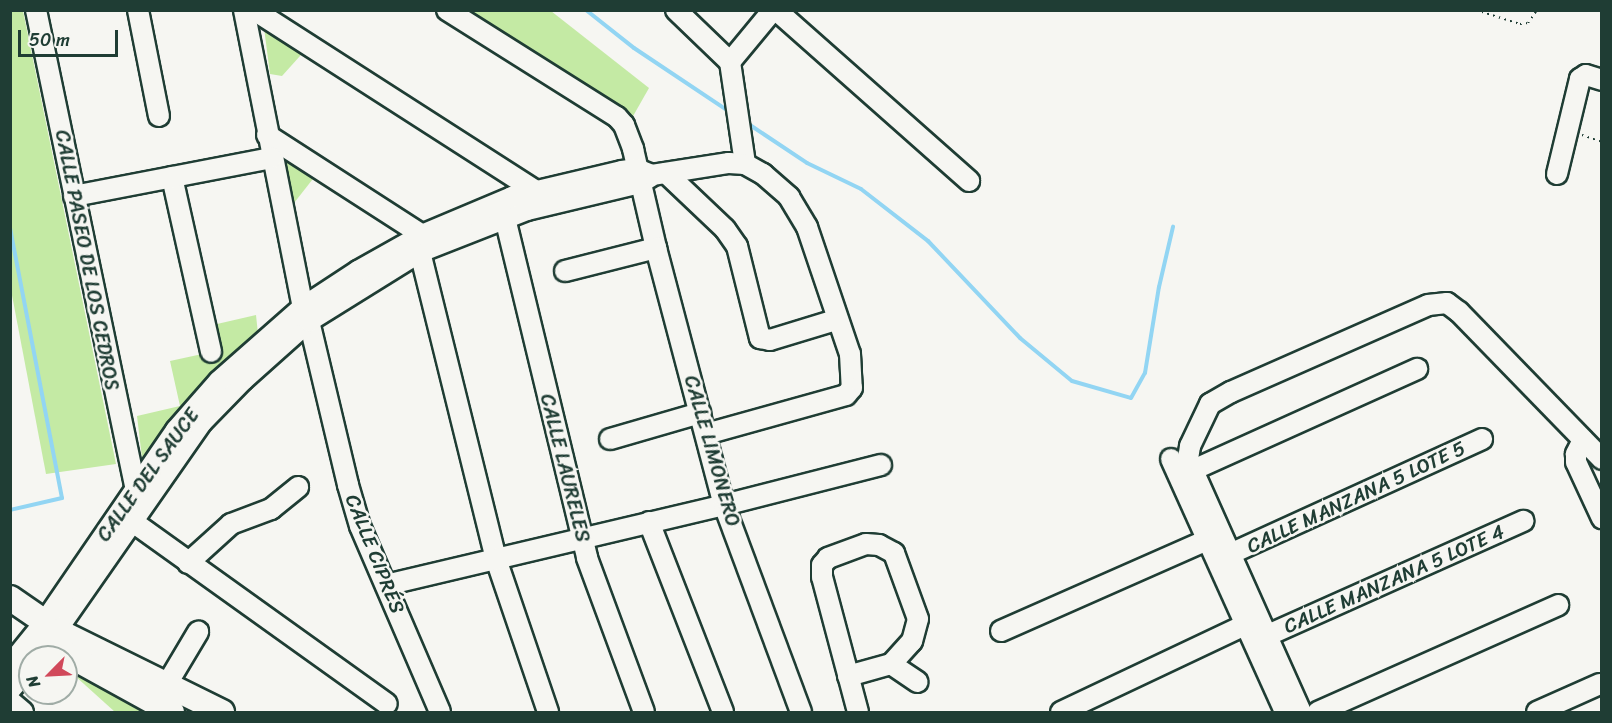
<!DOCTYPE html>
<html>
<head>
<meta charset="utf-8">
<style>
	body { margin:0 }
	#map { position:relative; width:1612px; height:723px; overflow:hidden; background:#f6f6f2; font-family:Sriracha,sans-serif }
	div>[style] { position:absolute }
	.green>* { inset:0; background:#c4eaa4 }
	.stream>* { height:4px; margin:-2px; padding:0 2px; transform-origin:2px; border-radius:2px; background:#92d5f3 }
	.path>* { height:2px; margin-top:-1px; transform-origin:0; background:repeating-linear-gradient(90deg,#1f3d34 0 1.5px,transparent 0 6px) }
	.roads { filter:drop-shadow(2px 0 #1f3d34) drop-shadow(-2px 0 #1f3d34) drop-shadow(0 2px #1f3d34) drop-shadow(0 -2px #1f3d34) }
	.minor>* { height:20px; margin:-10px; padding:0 10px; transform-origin:10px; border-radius:10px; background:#f6f6f2 }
	.major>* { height:24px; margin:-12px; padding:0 12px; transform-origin:12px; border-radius:12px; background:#f6f6f2 }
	span { translate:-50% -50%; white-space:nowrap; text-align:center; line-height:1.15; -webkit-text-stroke:5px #f6f6f2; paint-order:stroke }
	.street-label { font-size:20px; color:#1f3d34 }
	.frame { position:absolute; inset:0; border:12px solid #1f3d34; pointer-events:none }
	.north { position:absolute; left:18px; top:645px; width:60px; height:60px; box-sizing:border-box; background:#f6f6f2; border:2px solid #a0aca6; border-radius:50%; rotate:246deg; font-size:16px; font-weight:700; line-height:24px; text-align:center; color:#1f3d34 }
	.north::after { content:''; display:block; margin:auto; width:21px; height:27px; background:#d1495b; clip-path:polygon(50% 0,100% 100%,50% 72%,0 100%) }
	.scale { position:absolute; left:18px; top:30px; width:100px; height:27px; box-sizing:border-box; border:3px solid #1f3d34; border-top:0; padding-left:8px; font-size:18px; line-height:21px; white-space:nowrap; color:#1f3d34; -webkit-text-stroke:4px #f6f6f2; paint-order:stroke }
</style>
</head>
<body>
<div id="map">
	<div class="green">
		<i style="clip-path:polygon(10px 11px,23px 11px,116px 464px,46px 474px,11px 290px)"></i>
		<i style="clip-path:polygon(463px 11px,551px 11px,649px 88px,628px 125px)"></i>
		<i style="clip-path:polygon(263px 20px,309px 46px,282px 76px,270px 74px)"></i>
		<i style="clip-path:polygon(282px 155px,316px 175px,294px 203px)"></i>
		<i style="clip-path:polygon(256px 315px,258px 334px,181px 406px,142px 458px,137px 416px,180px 406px,170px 361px,216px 351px,217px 324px)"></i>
		<i style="clip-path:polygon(74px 675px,157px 712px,115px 712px)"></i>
	</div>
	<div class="stream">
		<i style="left:586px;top:10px;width:61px;rotate:38.4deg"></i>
		<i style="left:634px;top:48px;width:115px;rotate:33.7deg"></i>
		<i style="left:747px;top:123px;width:72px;rotate:33.7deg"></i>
		<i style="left:807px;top:163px;width:60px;rotate:25.7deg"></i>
		<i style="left:861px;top:189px;width:85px;rotate:37.8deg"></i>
		<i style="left:928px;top:241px;width:134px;rotate:46.5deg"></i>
		<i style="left:1020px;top:338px;width:67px;rotate:39.6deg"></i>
		<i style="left:1072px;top:381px;width:61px;rotate:16.1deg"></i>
		<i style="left:1131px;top:398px;width:29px;rotate:-61deg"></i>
		<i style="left:1145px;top:373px;width:87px;rotate:-80.8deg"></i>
		<i style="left:1159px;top:287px;width:62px;rotate:-76.9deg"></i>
		<i style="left:10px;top:228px;width:275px;rotate:79.1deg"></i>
		<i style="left:62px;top:498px;width:53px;rotate:167deg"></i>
	</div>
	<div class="path">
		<i style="left:1476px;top:10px;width:46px;rotate:17.7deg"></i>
		<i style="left:1520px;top:24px;width:8px;rotate:-7deg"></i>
		<i style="left:1528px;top:23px;width:16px;rotate:-55deg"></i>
		<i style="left:1582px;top:135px;width:21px;rotate:19deg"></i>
	</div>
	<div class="roads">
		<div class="minor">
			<i style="left:36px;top:10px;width:501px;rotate:78.24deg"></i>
			<i style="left:138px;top:10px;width:108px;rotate:78.8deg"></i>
			<i style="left:244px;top:10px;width:303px;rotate:78.8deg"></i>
			<i style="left:254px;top:10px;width:335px;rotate:32.7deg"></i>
			<i style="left:447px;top:10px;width:201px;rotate:32.2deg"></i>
			<i style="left:617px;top:117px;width:11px;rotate:49deg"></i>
			<i style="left:624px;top:125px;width:26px;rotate:69deg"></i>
			<i style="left:633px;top:149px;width:102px;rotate:76.9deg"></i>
			<i style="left:656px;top:248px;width:266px;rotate:75.2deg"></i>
			<i style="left:724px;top:505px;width:221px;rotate:69.6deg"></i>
			<i style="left:676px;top:10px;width:75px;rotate:43.9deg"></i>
			<i style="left:730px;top:62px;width:67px;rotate:-50.4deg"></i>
			<i style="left:776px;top:10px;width:258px;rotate:41.5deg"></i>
			<i style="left:730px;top:62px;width:103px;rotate:81.6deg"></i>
			<i style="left:267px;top:135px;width:184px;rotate:32.8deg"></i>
			<i style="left:666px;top:173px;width:81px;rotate:43.5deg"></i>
			<i style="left:725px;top:229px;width:21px;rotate:55deg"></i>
			<i style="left:737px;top:246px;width:95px;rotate:76deg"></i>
			<i style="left:760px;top:338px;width:10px;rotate:11deg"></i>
			<i style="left:770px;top:340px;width:69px;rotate:-16.9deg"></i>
			<i style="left:1557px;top:174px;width:98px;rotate:-76.4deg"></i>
			<i style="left:1580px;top:79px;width:7px;rotate:-34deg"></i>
			<i style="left:1586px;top:75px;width:17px;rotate:17deg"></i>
			<i style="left:172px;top:177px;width:179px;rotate:77.4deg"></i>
			<i style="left:74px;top:196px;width:201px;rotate:-10.9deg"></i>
			<i style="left:505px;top:218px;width:350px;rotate:76.4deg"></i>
			<i style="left:587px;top:558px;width:164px;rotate:69.7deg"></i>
			<i style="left:420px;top:252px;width:316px;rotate:76.1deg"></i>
			<i style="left:496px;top:559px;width:162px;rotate:71.2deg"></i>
			<i style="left:565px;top:271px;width:94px;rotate:-14.2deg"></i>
			<i style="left:309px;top:321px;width:169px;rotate:76.6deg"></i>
			<i style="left:348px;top:485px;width:43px;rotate:73.7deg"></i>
			<i style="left:360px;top:526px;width:202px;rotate:66.7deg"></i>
			<i style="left:610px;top:439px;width:94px;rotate:-16.1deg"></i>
			<i style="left:1583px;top:440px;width:16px;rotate:117deg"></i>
			<i style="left:1576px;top:454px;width:8px;rotate:90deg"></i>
			<i style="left:1576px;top:462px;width:62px;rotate:65.1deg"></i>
			<i style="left:1171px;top:459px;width:277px;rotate:65.7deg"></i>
			<i style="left:1193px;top:470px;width:246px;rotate:-24.3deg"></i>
			<i style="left:133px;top:522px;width:312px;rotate:35.6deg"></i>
			<i style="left:649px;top:522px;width:204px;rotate:68.7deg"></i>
			<i style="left:1230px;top:554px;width:277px;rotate:-24.5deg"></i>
			<i style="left:188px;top:563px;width:58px;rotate:-42.2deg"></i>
			<i style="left:231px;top:524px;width:43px;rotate:-20.6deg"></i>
			<i style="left:271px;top:509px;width:35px;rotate:-39deg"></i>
			<i style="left:386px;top:585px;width:347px;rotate:-13.3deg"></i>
			<i style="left:724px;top:505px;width:162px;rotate:-14.3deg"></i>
			<i style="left:1001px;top:631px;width:225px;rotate:-23.8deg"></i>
			<i style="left:1266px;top:636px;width:282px;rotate:-24.1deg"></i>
			<i style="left:38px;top:657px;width:287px;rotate:-55.1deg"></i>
			<i style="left:202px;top:422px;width:59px;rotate:-45.7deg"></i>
			<i style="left:243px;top:380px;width:89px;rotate:-41.8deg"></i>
			<i style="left:309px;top:321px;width:131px;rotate:-31.9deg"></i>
			<i style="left:420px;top:252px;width:115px;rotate:-21.4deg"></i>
			<i style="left:527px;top:210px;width:116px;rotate:-13.4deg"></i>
			<i style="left:640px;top:183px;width:12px;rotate:-31deg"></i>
			<i style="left:10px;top:665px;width:54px;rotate:-51deg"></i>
			<i style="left:44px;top:623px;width:234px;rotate:-55.6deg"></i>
			<i style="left:176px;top:430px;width:65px;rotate:-48.7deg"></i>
			<i style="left:219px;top:381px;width:112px;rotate:-41.4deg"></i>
			<i style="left:303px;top:307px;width:66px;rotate:-33.2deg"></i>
			<i style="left:358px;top:271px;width:73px;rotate:-29.4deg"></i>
			<i style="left:422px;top:235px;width:98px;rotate:-22.9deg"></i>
			<i style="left:512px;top:197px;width:113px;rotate:-13.3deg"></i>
			<i style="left:622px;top:171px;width:15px;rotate:-8deg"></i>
			<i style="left:637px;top:169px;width:16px;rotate:22deg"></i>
			<i style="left:652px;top:175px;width:78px;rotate:-8.9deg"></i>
			<i style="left:729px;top:163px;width:16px;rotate:4deg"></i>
			<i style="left:745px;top:164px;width:21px;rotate:29deg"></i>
			<i style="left:763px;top:174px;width:35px;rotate:41deg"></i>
			<i style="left:789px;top:197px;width:35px;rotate:59deg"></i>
			<i style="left:807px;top:227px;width:134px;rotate:71.3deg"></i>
			<i style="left:850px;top:354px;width:34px;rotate:87deg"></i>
			<i style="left:852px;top:388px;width:9px;rotate:131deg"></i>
			<i style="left:846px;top:395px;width:145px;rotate:164.4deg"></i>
			<i style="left:848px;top:676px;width:45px;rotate:-15.6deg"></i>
			<i style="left:891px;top:664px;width:32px;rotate:34deg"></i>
			<i style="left:167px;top:684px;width:61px;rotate:-59.2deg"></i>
			<i style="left:10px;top:690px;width:30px;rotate:-49deg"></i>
			<i style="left:10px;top:701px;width:17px;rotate:40deg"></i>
			<i style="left:858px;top:712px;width:140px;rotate:-104.9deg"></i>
			<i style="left:822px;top:577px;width:12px;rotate:-90deg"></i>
			<i style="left:822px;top:565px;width:9px;rotate:-49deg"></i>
			<i style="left:828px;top:558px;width:40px;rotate:-20.2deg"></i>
			<i style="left:866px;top:544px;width:13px;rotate:4deg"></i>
			<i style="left:879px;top:545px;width:17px;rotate:28deg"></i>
			<i style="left:894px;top:553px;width:70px;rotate:70deg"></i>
			<i style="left:918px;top:619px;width:23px;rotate:105deg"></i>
			<i style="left:912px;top:641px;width:31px;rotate:132deg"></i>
			<i style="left:1061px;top:712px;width:204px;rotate:-25.3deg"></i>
			<i style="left:1301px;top:712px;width:277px;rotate:-114.1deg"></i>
			<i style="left:1188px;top:459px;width:13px;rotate:-81deg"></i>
			<i style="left:1190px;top:446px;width:47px;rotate:-64.5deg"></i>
			<i style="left:1210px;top:404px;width:24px;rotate:-30deg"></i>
			<i style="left:1231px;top:392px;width:215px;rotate:-23.8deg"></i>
			<i style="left:1428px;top:305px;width:19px;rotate:-6deg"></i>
			<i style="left:1447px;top:303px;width:15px;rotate:37deg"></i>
			<i style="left:1459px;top:312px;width:205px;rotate:45.8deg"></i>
			<i style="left:1318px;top:712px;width:263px;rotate:-24deg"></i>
			<i style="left:1537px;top:712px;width:69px;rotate:-24deg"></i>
		</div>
		<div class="major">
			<i style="left:10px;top:598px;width:58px;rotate:34.5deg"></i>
			<i style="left:58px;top:631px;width:183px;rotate:26.3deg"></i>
			<i style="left:39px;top:635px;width:40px;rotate:34deg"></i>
			<i style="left:72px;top:657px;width:114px;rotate:28.8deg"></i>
		</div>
	</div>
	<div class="street-label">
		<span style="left:87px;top:260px;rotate:79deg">CALLE PASEO DE LOS CEDROS</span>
		<span style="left:712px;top:451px;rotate:74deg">CALLE LIMONERO</span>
		<span style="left:565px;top:468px;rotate:76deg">CALLE LAURELES</span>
		<span style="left:148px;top:475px;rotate:-54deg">CALLE DEL SAUCE</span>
		<span style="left:1356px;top:497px;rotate:-25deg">CALLE MANZANA 5 LOTE 5</span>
		<span style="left:375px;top:554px;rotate:68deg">CALLE CIPRÉS</span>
		<span style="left:1394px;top:579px;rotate:-24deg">CALLE MANZANA 5 LOTE 4</span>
	</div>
	<div class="frame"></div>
	<div class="north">N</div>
	<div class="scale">50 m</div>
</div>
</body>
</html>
